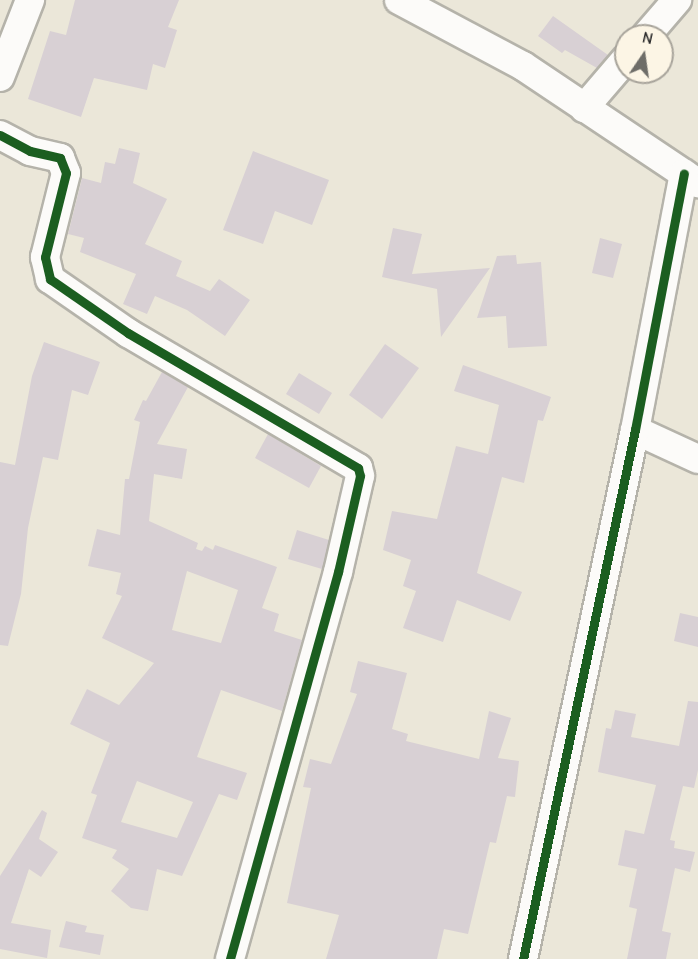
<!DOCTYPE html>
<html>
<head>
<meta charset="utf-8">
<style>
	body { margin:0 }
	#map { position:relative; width:698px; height:959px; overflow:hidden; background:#ebe7d9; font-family:"Comic Neue",sans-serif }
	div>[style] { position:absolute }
	.building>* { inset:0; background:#d8d0d4 }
	.roads { filter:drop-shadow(2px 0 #b5b3aa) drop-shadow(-2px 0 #b5b3aa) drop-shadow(0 2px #b5b3aa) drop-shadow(0 -2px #b5b3aa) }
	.minor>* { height:28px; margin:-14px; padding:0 14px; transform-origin:14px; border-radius:14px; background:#fcfbf9 }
	.cycleway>* { height:9px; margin:-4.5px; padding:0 4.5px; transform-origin:4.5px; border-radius:4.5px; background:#1b5e20 }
	span { translate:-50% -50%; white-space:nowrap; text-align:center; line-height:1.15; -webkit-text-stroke:4.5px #fcf5e5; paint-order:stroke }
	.north { position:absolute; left:614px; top:24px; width:60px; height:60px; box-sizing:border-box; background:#fcf5e5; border:2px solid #a8a49b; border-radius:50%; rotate:13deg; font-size:16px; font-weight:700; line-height:24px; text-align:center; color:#2b2b2b }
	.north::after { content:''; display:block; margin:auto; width:21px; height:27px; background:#6e6d68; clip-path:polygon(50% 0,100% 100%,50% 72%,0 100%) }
</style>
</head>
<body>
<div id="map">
	<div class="building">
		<i style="clip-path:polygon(75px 0,179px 0,168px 27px,177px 30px,165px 68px,153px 64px,147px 90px,94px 78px,81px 117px,28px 99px,50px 31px,66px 35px)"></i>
		<i style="clip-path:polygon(553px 16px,608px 55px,597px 68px,565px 50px,562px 53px,538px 36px)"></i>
		<i style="clip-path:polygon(119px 148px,140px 153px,133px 183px,167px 199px,145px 244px,182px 261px,176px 276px,210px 291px,219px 279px,250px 300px,225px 336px,187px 310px,155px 296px,147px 314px,123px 304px,136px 274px,80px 252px,84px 238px,68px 234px,82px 178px,101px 183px,105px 162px,115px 164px)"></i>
		<i style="clip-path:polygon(253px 151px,329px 180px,312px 225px,275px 211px,263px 244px,223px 230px)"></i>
		<i style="clip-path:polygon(393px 228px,422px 234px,412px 274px,490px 268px,441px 337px,437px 289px,382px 277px)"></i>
		<i style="clip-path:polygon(600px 238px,622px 244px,613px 278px,592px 273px)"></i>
		<i style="clip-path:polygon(516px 255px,517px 264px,541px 262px,547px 346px,508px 348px,506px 316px,477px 318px,497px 256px)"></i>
		<i style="clip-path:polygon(44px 342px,100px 362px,88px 395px,72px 390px,58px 460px,43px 457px,28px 528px,21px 594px,8px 646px,0 645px,0 462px,15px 465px,32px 376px)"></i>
		<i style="clip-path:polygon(385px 344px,419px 368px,382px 419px,349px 395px)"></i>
		<i style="clip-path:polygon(463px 365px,551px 397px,543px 421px,538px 420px,524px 483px,502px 477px,477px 573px,522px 592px,510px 621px,457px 600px,443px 642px,403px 628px,416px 591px,403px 586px,411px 560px,383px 550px,392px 511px,437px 519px,456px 446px,488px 454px,499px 405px,454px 391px)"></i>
		<i style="clip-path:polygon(evenodd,162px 372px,188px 387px,157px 444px,187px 449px,182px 479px,154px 474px,149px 521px,198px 543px,196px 549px,202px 551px,205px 546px,213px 550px,215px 545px,277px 567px,262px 608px,279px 614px,274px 631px,302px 640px,282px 711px,221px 690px,197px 757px,247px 773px,237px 800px,219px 794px,182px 876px,157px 869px,148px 911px,131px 908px,111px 891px,129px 869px,112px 858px,117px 850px,82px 838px,97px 795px,91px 793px,110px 743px,70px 724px,87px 689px,119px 705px,154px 663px,102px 638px,122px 596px,116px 594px,121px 573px,88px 566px,97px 529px,120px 535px,125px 479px,129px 479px,140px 422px,134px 420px,143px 400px,146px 401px,162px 372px,187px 571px,238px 590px,221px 643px,172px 630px,187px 571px,162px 372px,137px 781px,193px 802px,177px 838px,121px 822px,137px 781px)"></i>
		<i style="clip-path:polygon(299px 373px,332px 393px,319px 414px,286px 394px)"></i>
		<i style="clip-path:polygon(268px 434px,321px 466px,309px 488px,255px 458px)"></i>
		<i style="clip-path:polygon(297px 530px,329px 540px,322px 569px,288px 559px)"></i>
		<i style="clip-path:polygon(680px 613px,698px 617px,698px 647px,674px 641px)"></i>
		<i style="clip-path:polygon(358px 661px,407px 673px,392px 729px,408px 734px,406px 741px,479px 759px,489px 711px,511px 718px,498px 758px,519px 761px,515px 797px,507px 796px,496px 843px,490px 842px,468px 934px,444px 929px,437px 959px,326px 959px,339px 915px,287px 903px,311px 788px,303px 787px,310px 759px,331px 764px,357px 694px,350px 692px)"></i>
		<i style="clip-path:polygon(688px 701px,698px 702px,698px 770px,694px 788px,683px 786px,670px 840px,675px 841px,674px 848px,695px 852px,690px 872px,675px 868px,662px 931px,671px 933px,666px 959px,627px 959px,637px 909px,629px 907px,637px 869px,618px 865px,625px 830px,644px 834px,656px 785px,598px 772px,606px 728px,611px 729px,615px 710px,636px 714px,631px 737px,679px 746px)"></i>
		<i style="clip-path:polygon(42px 810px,47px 813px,39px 839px,58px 852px,41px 877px,29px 869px,11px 923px,51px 930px,47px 958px,0 949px,0 876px)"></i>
		<i style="clip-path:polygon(66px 921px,87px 926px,85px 932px,104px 935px,100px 955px,59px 947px)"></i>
	</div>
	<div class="roads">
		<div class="minor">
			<i style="left:399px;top:0;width:140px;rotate:28deg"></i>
			<i style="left:523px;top:66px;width:211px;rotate:33.8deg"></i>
			<i style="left:646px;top:36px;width:48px;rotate:-49.3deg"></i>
			<i style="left:0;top:77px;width:83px;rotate:-68.7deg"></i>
			<i style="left:584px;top:108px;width:65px;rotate:-49.4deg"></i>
			<i style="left:0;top:135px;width:34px;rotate:28deg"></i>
			<i style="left:30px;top:151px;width:31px;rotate:13deg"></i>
			<i style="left:60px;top:158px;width:16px;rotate:68deg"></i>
			<i style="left:66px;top:173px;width:87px;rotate:104deg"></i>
			<i style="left:45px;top:257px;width:23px;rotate:77deg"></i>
			<i style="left:50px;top:279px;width:95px;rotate:34.7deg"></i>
			<i style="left:128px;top:333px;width:267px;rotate:30.4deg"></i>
			<i style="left:358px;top:468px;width:8px;rotate:76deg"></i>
			<i style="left:360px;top:476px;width:98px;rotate:102.9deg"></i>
			<i style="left:338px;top:572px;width:402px;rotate:105.6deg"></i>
			<i style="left:635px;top:430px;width:69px;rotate:24.7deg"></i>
			<i style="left:523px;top:959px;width:541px;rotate:-78.05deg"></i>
			<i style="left:635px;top:430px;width:261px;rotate:-79.2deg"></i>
		</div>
	</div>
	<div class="cycleway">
		<i style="left:0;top:135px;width:34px;rotate:28deg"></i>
		<i style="left:30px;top:151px;width:31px;rotate:13deg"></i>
		<i style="left:60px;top:158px;width:16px;rotate:68deg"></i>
		<i style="left:66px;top:173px;width:87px;rotate:104deg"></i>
		<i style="left:45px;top:257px;width:23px;rotate:77deg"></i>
		<i style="left:50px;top:279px;width:95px;rotate:34.7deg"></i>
		<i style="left:128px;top:333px;width:267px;rotate:30.4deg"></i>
		<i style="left:358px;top:468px;width:8px;rotate:76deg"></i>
		<i style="left:360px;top:476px;width:98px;rotate:102.9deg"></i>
		<i style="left:338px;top:572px;width:402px;rotate:105.6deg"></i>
		<i style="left:523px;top:959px;width:541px;rotate:-78.05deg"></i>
		<i style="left:635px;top:430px;width:261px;rotate:-79.2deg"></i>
	</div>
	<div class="north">N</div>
</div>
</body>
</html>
